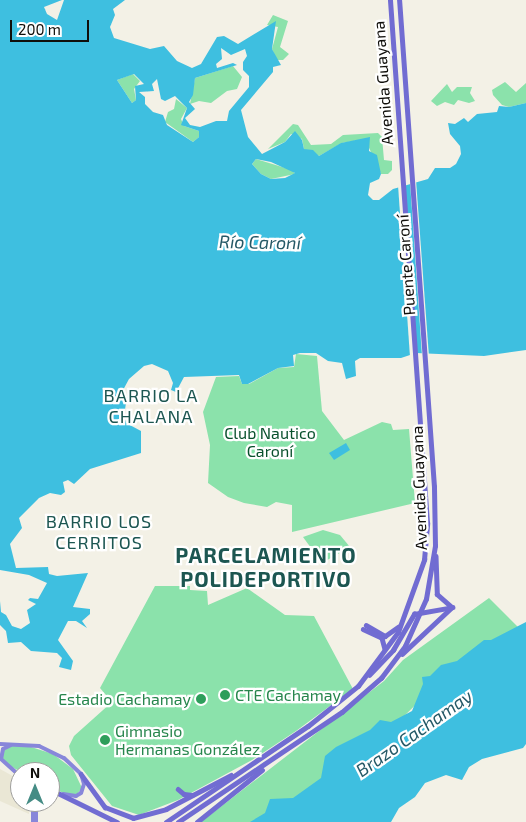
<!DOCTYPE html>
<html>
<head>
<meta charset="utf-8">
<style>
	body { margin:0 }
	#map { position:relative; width:526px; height:822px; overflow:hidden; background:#f3f1e6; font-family:"Exo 2",sans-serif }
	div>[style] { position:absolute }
	.built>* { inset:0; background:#eae7d5 }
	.green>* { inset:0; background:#8be2ab }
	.water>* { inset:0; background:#3ebfe0 }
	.pier>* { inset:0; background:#f3f1e6 }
	.secondary>* { height:4px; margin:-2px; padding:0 2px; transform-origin:2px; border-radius:2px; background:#8887da }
	.primary>* { height:4.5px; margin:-2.25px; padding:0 2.25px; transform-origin:2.25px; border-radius:2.25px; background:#716cd2 }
	.dots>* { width:14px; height:14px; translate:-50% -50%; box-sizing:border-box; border:2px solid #fff; border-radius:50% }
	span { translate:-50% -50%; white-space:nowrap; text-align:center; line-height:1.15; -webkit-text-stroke:4.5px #fff; paint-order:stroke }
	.street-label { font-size:16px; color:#100f0b }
	.park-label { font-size:16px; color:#09512d }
	.leisure-label { font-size:16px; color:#27864d }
	.left { translate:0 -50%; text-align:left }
	.right { translate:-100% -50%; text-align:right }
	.water-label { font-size:18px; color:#255967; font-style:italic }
	.neighbourhood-label { font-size:18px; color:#1c5651; letter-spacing:1px }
	.district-label { font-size:21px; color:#1c5651; font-weight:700; letter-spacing:1px }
	.north { position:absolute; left:10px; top:762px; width:50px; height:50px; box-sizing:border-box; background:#fff; border:1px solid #9f9f9d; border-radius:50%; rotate:0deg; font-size:14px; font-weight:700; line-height:20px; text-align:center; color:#100f0b }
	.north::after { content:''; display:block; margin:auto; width:18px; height:22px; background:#458c85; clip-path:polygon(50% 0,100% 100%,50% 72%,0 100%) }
	.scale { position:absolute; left:10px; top:20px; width:79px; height:22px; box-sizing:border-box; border:2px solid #100f0b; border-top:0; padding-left:6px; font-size:15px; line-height:18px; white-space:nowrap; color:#100f0b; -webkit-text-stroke:4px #fff; paint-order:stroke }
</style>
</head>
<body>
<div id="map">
	<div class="built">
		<i style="clip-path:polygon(0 769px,20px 780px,20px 802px,29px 802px,29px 814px,0 801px)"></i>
	</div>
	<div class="green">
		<i style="clip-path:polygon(273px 15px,288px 21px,280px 47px,289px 54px,283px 60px,277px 60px,272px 49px,278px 27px,267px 25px)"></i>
		<i style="clip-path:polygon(233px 66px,242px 77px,237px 89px,227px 91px,211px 103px,199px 101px,190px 104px,195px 78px)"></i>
		<i style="clip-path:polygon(133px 74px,140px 81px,134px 89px,136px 100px,132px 103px,117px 80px)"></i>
		<i style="clip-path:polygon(505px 82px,516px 92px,526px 83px,526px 103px,509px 107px,502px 105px,493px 95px,492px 90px)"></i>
		<i style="clip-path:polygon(447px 84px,452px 92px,457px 87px,472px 87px,470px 93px,475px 101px,469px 103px,458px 100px,454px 105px,445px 102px,437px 106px,431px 101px)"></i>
		<i style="clip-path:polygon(176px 99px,187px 108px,181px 119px,184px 126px,199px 131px,199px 137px,193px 142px,165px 122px,168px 112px,174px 109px)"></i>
		<i style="clip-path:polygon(293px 124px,298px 125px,311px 145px,331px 144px,343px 135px,378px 133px,382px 137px,384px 160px,392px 161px,392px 170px,388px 174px,381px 174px,365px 139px,342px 143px,319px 156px,304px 149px,302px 139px,291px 134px,285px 142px,268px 149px)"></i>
		<i style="clip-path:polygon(256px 159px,292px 170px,295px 174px,271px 179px,261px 174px,252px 164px)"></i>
		<i style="clip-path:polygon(296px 354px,317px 356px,322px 411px,344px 440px,382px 422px,391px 424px,393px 430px,409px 429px,415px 503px,292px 532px,292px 505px,276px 502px,267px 507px,244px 503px,228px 497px,208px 483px,210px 445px,203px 412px,216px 377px,239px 376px,242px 384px,249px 384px,278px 368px,294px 367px)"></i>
		<i style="clip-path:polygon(323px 530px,340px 535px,350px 547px,322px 563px,303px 537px)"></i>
		<i style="clip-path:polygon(155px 586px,190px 586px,190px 590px,207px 591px,208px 605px,247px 588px,285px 615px,314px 616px,353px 689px,296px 731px,252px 760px,178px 800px,139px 815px,112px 806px,71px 755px,69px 746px,74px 736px,112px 702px,100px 688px)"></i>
		<i style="clip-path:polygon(489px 598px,522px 631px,450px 671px,395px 725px,262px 822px,201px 822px,384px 681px,403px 660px)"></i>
		<i style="clip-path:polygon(10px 746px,28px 746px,53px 754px,73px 769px,82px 788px,77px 794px,65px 794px,50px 786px,50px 772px,21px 772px,3px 762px,2px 752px)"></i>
	</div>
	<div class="water">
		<i style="clip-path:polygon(evenodd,0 0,62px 0,44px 7px,47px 14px,57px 20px,64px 0,125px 0,113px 9px,115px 15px,110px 27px,114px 38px,150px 49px,164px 46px,177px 61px,192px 68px,201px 64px,217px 37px,224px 36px,238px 44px,276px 21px,272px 49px,281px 65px,273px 67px,273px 72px,241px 110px,248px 137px,262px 154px,285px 142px,295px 131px,302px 140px,304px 149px,313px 150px,319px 156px,341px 143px,370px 137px,369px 151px,377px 155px,381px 174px,379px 179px,370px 183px,368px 195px,373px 200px,379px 200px,393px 189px,428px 179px,435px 168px,450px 168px,456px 164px,461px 154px,460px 146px,450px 134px,448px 123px,455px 124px,464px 118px,468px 122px,477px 114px,497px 112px,499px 106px,509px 107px,526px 103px,526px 350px,484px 356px,416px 353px,401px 358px,360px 358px,355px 361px,356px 376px,346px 379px,342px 363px,328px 361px,316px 353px,300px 353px,293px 355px,294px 366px,278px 368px,248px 384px,242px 384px,239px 375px,184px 377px,176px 392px,171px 390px,173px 383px,168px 371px,152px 364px,144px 366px,129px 379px,122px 392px,124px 396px,132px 399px,126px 403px,124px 416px,126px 423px,141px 431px,141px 453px,90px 469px,74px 484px,68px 480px,63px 482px,65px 492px,61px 495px,50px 493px,39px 498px,19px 518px,22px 528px,10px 544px,16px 568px,48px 567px,49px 574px,57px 576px,88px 573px,73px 607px,90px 609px,90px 614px,82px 621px,87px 628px,76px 621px,68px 621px,58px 640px,73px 661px,71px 670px,59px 667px,62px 658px,57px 653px,31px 651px,21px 642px,8px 643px,6px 631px,0 625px,0 601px,1px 612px,6px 615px,12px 626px,21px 629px,30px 623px,27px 610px,36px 604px,28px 600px,30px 598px,38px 599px,47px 583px,29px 575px,0 570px,0 0,221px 48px,231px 55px,245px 49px,247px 56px,243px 62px,243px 70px,249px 76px,249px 87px,229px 111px,227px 121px,216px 121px,200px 127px,190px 125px,185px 118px,195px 109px,189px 102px,193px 95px,195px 78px,237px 65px,233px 63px,217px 68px,216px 64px,222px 59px,221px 48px,0 0,134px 74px,144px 84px,135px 86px,136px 100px,132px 103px,117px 80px,134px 74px,0 0,157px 79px,161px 99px,165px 101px,175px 96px,187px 108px,181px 125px,199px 131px,199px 137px,193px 142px,167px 125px,163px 115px,153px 112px,145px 104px,145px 97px,139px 92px,154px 91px,152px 84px,157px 79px,0 0,256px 159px,271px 162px,295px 173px,285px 178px,271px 179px,261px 174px,252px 164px,256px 159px)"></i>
		<i style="clip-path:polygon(346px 443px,350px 450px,334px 460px,329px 453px)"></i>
		<i style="clip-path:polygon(526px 622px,526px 744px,523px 748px,482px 759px,469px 767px,462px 780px,446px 775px,425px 783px,415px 797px,399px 808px,391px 822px,250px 822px,265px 813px,270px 799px,293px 798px,321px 778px,325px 756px,336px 747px,370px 730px,380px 720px,391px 722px,412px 711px,423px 684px,422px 677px,430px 676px,441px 665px,457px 661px,484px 640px,491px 640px)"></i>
	</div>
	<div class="pier">
		<i style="clip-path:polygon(416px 180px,429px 357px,422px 356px,410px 182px)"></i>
		<i style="clip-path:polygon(403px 183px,417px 356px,410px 357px,398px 185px)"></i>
	</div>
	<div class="secondary">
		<i style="left:0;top:744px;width:39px;rotate:3deg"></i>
		<i style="left:39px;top:746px;width:28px;rotate:26deg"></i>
		<i style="left:64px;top:758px;width:23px;rotate:43deg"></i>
		<i style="left:81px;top:774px;width:10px;rotate:73deg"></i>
		<i style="left:84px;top:784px;width:9px;rotate:108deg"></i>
		<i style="left:81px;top:793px;width:6px;rotate:149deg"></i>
		<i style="left:76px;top:796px;width:13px;rotate:-171deg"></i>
		<i style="left:11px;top:745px;width:9px;rotate:153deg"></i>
		<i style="left:3px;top:749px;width:10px;rotate:101deg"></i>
		<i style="left:1px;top:759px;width:25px;rotate:42deg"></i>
		<i style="left:50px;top:789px;width:7px;rotate:27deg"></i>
		<i style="left:36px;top:802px;width:20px;rotate:90deg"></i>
		<i style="left:33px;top:822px;width:20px;rotate:-90deg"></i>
	</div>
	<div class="primary">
		<i style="left:436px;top:556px;width:38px;rotate:88deg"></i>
		<i style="left:437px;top:594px;width:18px;rotate:41deg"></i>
		<i style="left:366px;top:625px;width:22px;rotate:30deg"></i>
		<i style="left:385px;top:636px;width:16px;rotate:-35deg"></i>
		<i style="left:363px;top:629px;width:21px;rotate:25deg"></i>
		<i style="left:382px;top:638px;width:11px;rotate:75deg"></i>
		<i style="left:402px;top:654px;width:67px;rotate:-43.2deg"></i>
		<i style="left:369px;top:675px;width:35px;rotate:-46deg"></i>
		<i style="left:393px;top:650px;width:42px;rotate:-59.7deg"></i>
		<i style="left:414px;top:614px;width:39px;rotate:-10deg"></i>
		<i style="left:81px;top:774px;width:41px;rotate:54deg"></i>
		<i style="left:105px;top:807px;width:30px;rotate:21deg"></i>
		<i style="left:133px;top:818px;width:34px;rotate:-15deg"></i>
		<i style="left:166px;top:809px;width:73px;rotate:-27.6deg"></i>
		<i style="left:178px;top:789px;width:8px;rotate:40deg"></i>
		<i style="left:184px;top:794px;width:8px;rotate:7deg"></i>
		<i style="left:56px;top:792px;width:68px;rotate:26.2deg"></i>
		<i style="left:166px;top:822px;width:171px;rotate:-34.1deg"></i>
		<i style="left:308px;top:726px;width:64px;rotate:-38.7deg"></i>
		<i style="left:358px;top:686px;width:67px;rotate:-53.5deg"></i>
		<i style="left:398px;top:632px;width:77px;rotate:-70.1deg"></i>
		<i style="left:424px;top:560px;width:37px;rotate:-85deg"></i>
		<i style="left:427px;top:523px;width:524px;rotate:-94.05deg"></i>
		<i style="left:178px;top:822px;width:197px;rotate:-33.9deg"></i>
		<i style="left:342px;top:712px;width:52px;rotate:-41.1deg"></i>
		<i style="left:381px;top:678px;width:40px;rotate:-53deg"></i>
		<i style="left:405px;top:646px;width:51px;rotate:-65.9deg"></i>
		<i style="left:426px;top:599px;width:54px;rotate:-80.4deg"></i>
		<i style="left:435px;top:546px;width:59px;rotate:-91deg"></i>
		<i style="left:434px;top:487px;width:488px;rotate:-94.1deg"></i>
		<i style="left:197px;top:822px;width:83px;rotate:-38.7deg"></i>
	</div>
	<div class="dots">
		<i style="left:225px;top:695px;background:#2e9e5b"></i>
		<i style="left:201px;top:699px;background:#2e9e5b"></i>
		<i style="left:105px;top:740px;background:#2e9e5b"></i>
	</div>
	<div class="street-label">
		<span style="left:383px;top:83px;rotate:-94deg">Avenida Guayana</span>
		<span style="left:406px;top:265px;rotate:-94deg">Puente Caroní</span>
		<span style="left:419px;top:488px;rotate:-92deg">Avenida Guayana</span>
	</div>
	<div class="park-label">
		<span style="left:270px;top:442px">Club Nautico<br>Caroní</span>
	</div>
	<div class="leisure-label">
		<span class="left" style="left:235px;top:695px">CTE Cachamay</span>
		<span class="right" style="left:191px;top:699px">Estadio Cachamay</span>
		<span class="left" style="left:115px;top:740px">Gimnasio<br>Hermanas González</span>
	</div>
	<div class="water-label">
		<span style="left:260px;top:242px;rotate:1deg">Río Caroní</span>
		<span style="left:414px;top:733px;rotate:-35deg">Brazo Cachamay</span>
	</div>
	<div class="neighbourhood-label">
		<span style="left:151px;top:406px">BARRIO LA<br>CHALANA</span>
		<span style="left:99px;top:532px">BARRIO LOS<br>CERRITOS</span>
	</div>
	<div class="district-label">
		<span style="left:266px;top:567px">PARCELAMIENTO<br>POLIDEPORTIVO</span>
	</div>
	<div class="north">N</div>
	<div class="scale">200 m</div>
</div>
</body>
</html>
